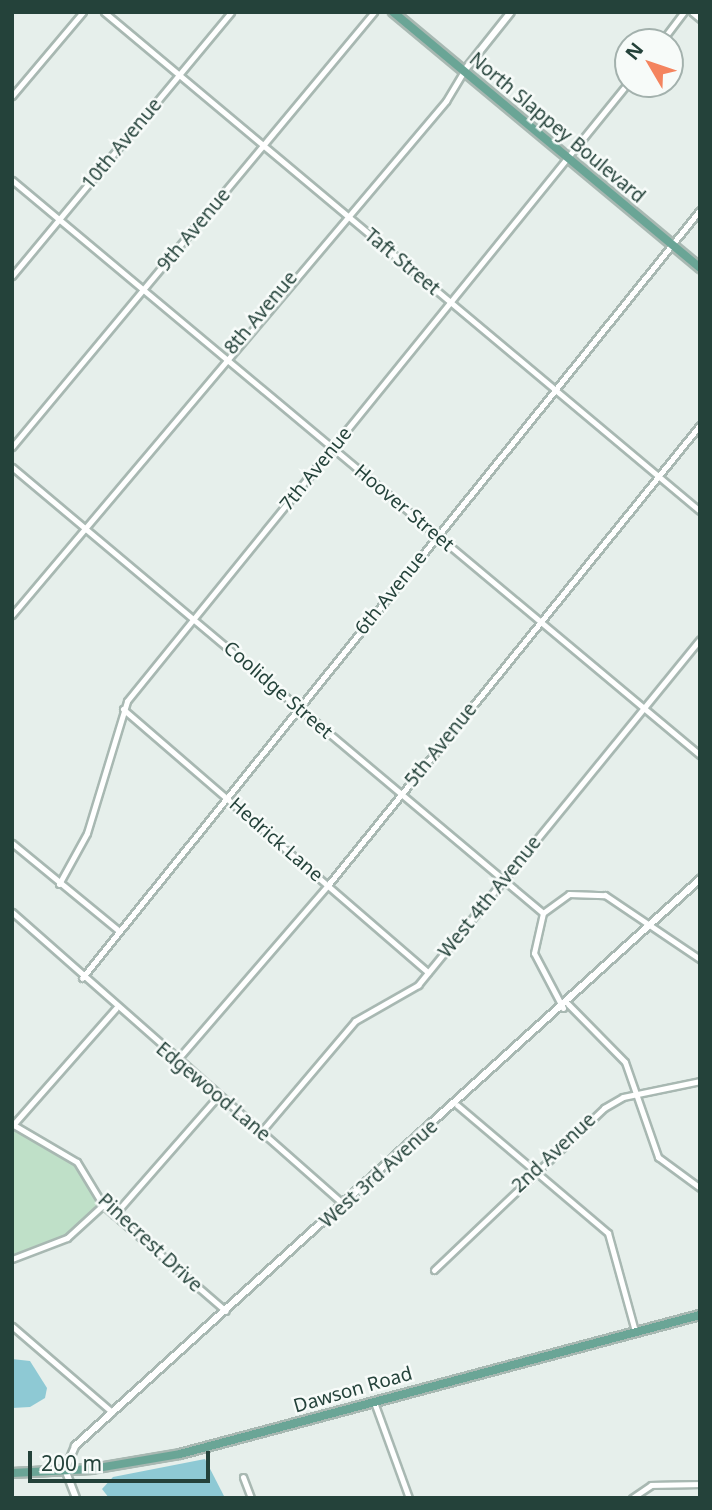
<!DOCTYPE html>
<html>
<head>
<meta charset="utf-8">
<style>
	body { margin:0 }
	#map { position:relative; width:712px; height:1510px; overflow:hidden; background:#e6efeb; font-family:"Noto Sans",sans-serif }
	div>[style] { position:absolute }
	.green>* { inset:0; background:#bfe0c8 }
	.water>* { inset:0; background:#8ec9d4 }
	.roads { filter:drop-shadow(2px 0 #a8b8b2) drop-shadow(-2px 0 #a8b8b2) drop-shadow(0 2px #a8b8b2) drop-shadow(0 -2px #a8b8b2) }
	.minor>* { height:5px; margin:-2.5px; padding:0 2.5px; transform-origin:2.5px; border-radius:2.5px; background:#fff }
	.tertiary>* { height:6px; margin:-3px; padding:0 3px; transform-origin:3px; border-radius:3px; background:#fff }
	.primary>* { height:8px; margin:-4px; padding:0 4px; transform-origin:4px; border-radius:4px; background:#6aa596 }
	span { translate:-50% -50%; white-space:nowrap; text-align:center; line-height:1.15; -webkit-text-stroke:5px #f7fbf9; paint-order:stroke }
	.street-label { font-size:19px; color:#24423a }
	.frame { position:absolute; inset:0; border:14px solid #24423a; pointer-events:none }
	.north { position:absolute; left:614px; top:28px; width:70px; height:70px; box-sizing:border-box; background:#f7fbf9; border:2px solid #a3b1ad; border-radius:50%; rotate:309deg; font-size:19px; font-weight:700; line-height:28px; text-align:center; color:#24423a }
	.north::after { content:''; display:block; margin:auto; width:24px; height:32px; background:#f4845f; clip-path:polygon(50% 0,100% 100%,50% 72%,0 100%) }
	.scale { position:absolute; left:28px; top:1451px; width:182px; height:32px; box-sizing:border-box; border:4px solid #24423a; border-top:0; padding-left:9px; font-size:21px; line-height:24px; white-space:nowrap; color:#24423a; -webkit-text-stroke:5px #f7fbf9; paint-order:stroke }
</style>
</head>
<body>
<div id="map">
	<div class="green">
		<i style="clip-path:polygon(12px 1127px,76px 1162px,103px 1205px,67px 1238px,12px 1259px)"></i>
	</div>
	<div class="water">
		<i style="clip-path:polygon(12px 1359px,30px 1361px,47px 1388px,45px 1398px,30px 1407px,12px 1408px)"></i>
		<i style="clip-path:polygon(205px 1459px,225px 1498px,109px 1498px,102px 1489px,113px 1477px)"></i>
	</div>
	<div class="roads">
		<div class="minor">
			<i style="left:104px;top:12px;width:777px;rotate:39.94deg"></i>
			<i style="left:692px;top:12px;width:11px;rotate:41deg"></i>
			<i style="left:661px;top:42px;width:38px;rotate:-53deg"></i>
			<i style="left:12px;top:96px;width:110px;rotate:-49.8deg"></i>
			<i style="left:12px;top:180px;width:897px;rotate:39.89deg"></i>
			<i style="left:12px;top:276px;width:343px;rotate:-50.3deg"></i>
			<i style="left:12px;top:447px;width:566px;rotate:-50.23deg"></i>
			<i style="left:12px;top:467px;width:693px;rotate:40.03deg"></i>
			<i style="left:12px;top:615px;width:673px;rotate:-49.82deg"></i>
			<i style="left:446px;top:101px;width:35px;rotate:-59deg"></i>
			<i style="left:123px;top:709px;width:403px;rotate:40.8deg"></i>
			<i style="left:12px;top:843px;width:139px;rotate:39.4deg"></i>
			<i style="left:59px;top:884px;width:58px;rotate:-61.2deg"></i>
			<i style="left:87px;top:833px;width:138px;rotate:-73.1deg"></i>
			<i style="left:127px;top:701px;width:796px;rotate:-50.97deg"></i>
			<i style="left:12px;top:912px;width:443px;rotate:41.4deg"></i>
			<i style="left:82px;top:978px;width:986px;rotate:-51.18deg"></i>
			<i style="left:568px;top:1004px;width:81px;rotate:45.5deg"></i>
			<i style="left:625px;top:1062px;width:101px;rotate:70.8deg"></i>
			<i style="left:658px;top:1157px;width:52px;rotate:36.4deg"></i>
			<i style="left:563px;top:1008px;width:62px;rotate:-117.8deg"></i>
			<i style="left:534px;top:953px;width:41px;rotate:-77.3deg"></i>
			<i style="left:543px;top:913px;width:32px;rotate:-36deg"></i>
			<i style="left:569px;top:894px;width:36px;rotate:2deg"></i>
			<i style="left:605px;top:895px;width:115px;rotate:34deg"></i>
			<i style="left:177px;top:1060px;width:231px;rotate:-49.2deg"></i>
			<i style="left:328px;top:885px;width:592px;rotate:-51.04deg"></i>
			<i style="left:457px;top:1105px;width:198px;rotate:40.3deg"></i>
			<i style="left:608px;top:1233px;width:102px;rotate:74.6deg"></i>
			<i style="left:12px;top:1124px;width:75px;rotate:30.3deg"></i>
			<i style="left:77px;top:1162px;width:50px;rotate:58.8deg"></i>
			<i style="left:103px;top:1205px;width:162px;rotate:40.8deg"></i>
			<i style="left:12px;top:1126px;width:157px;rotate:-48.6deg"></i>
			<i style="left:261px;top:1132px;width:145px;rotate:-49.7deg"></i>
			<i style="left:355px;top:1021px;width:73px;rotate:-29.7deg"></i>
			<i style="left:418px;top:985px;width:446px;rotate:-50.8deg"></i>
			<i style="left:114px;top:1215px;width:158px;rotate:-48.8deg"></i>
			<i style="left:12px;top:1259px;width:59px;rotate:-20.9deg"></i>
			<i style="left:67px;top:1238px;width:49px;rotate:-42.5deg"></i>
			<i style="left:434px;top:1270px;width:235px;rotate:-43.6deg"></i>
			<i style="left:604px;top:1108px;width:22px;rotate:-30deg"></i>
			<i style="left:623px;top:1097px;width:79px;rotate:-11.7deg"></i>
			<i style="left:12px;top:1326px;width:132px;rotate:40.7deg"></i>
			<i style="left:374px;top:1402px;width:102px;rotate:70deg"></i>
			<i style="left:243px;top:1477px;width:22px;rotate:69deg"></i>
			<i style="left:632px;top:1498px;width:23px;rotate:-34deg"></i>
			<i style="left:651px;top:1485px;width:49px;rotate:-1.2deg"></i>
		</div>
		<div class="tertiary">
			<i style="left:464px;top:71px;width:75px;rotate:-51.5deg"></i>
			<i style="left:76px;top:1498px;width:30px;rotate:-111deg"></i>
			<i style="left:65px;top:1470px;width:26px;rotate:-67deg"></i>
			<i style="left:75px;top:1446px;width:844px;rotate:-42.21deg"></i>
		</div>
		<div class="primary">
			<i style="left:393px;top:12px;width:400px;rotate:39.8deg"></i>
			<i style="left:12px;top:1473px;width:80px;rotate:-2.9deg"></i>
			<i style="left:92px;top:1469px;width:89px;rotate:-9.7deg"></i>
			<i style="left:180px;top:1454px;width:538px;rotate:-14.97deg"></i>
		</div>
	</div>
	<div class="street-label">
		<span style="left:557px;top:128px;rotate:40deg">North Slappey Boulevard</span>
		<span style="left:122px;top:144px;rotate:-50deg">10th Avenue</span>
		<span style="left:194px;top:230px;rotate:-50deg">9th Avenue</span>
		<span style="left:402px;top:262px;rotate:40deg">Taft Street</span>
		<span style="left:261px;top:313px;rotate:-50deg">8th Avenue</span>
		<span style="left:316px;top:469px;rotate:-51deg">7th Avenue</span>
		<span style="left:404px;top:508px;rotate:40deg">Hoover Street</span>
		<span style="left:391px;top:593px;rotate:-51deg">6th Avenue</span>
		<span style="left:278px;top:690px;rotate:41deg">Coolidge Street</span>
		<span style="left:441px;top:745px;rotate:-51deg">5th Avenue</span>
		<span style="left:276px;top:840px;rotate:41deg">Hedrick Lane</span>
		<span style="left:490px;top:897px;rotate:-51deg">West 4th Avenue</span>
		<span style="left:213px;top:1092px;rotate:40deg">Edgewood Lane</span>
		<span style="left:554px;top:1153px;rotate:-43deg">2nd Avenue</span>
		<span style="left:379px;top:1174px;rotate:-42deg">West 3rd Avenue</span>
		<span style="left:150px;top:1243px;rotate:43deg">Pinecrest Drive</span>
		<span style="left:353px;top:1390px;rotate:-16deg">Dawson Road</span>
	</div>
	<div class="frame"></div>
	<div class="north">N</div>
	<div class="scale">200 m</div>
</div>
</body>
</html>
